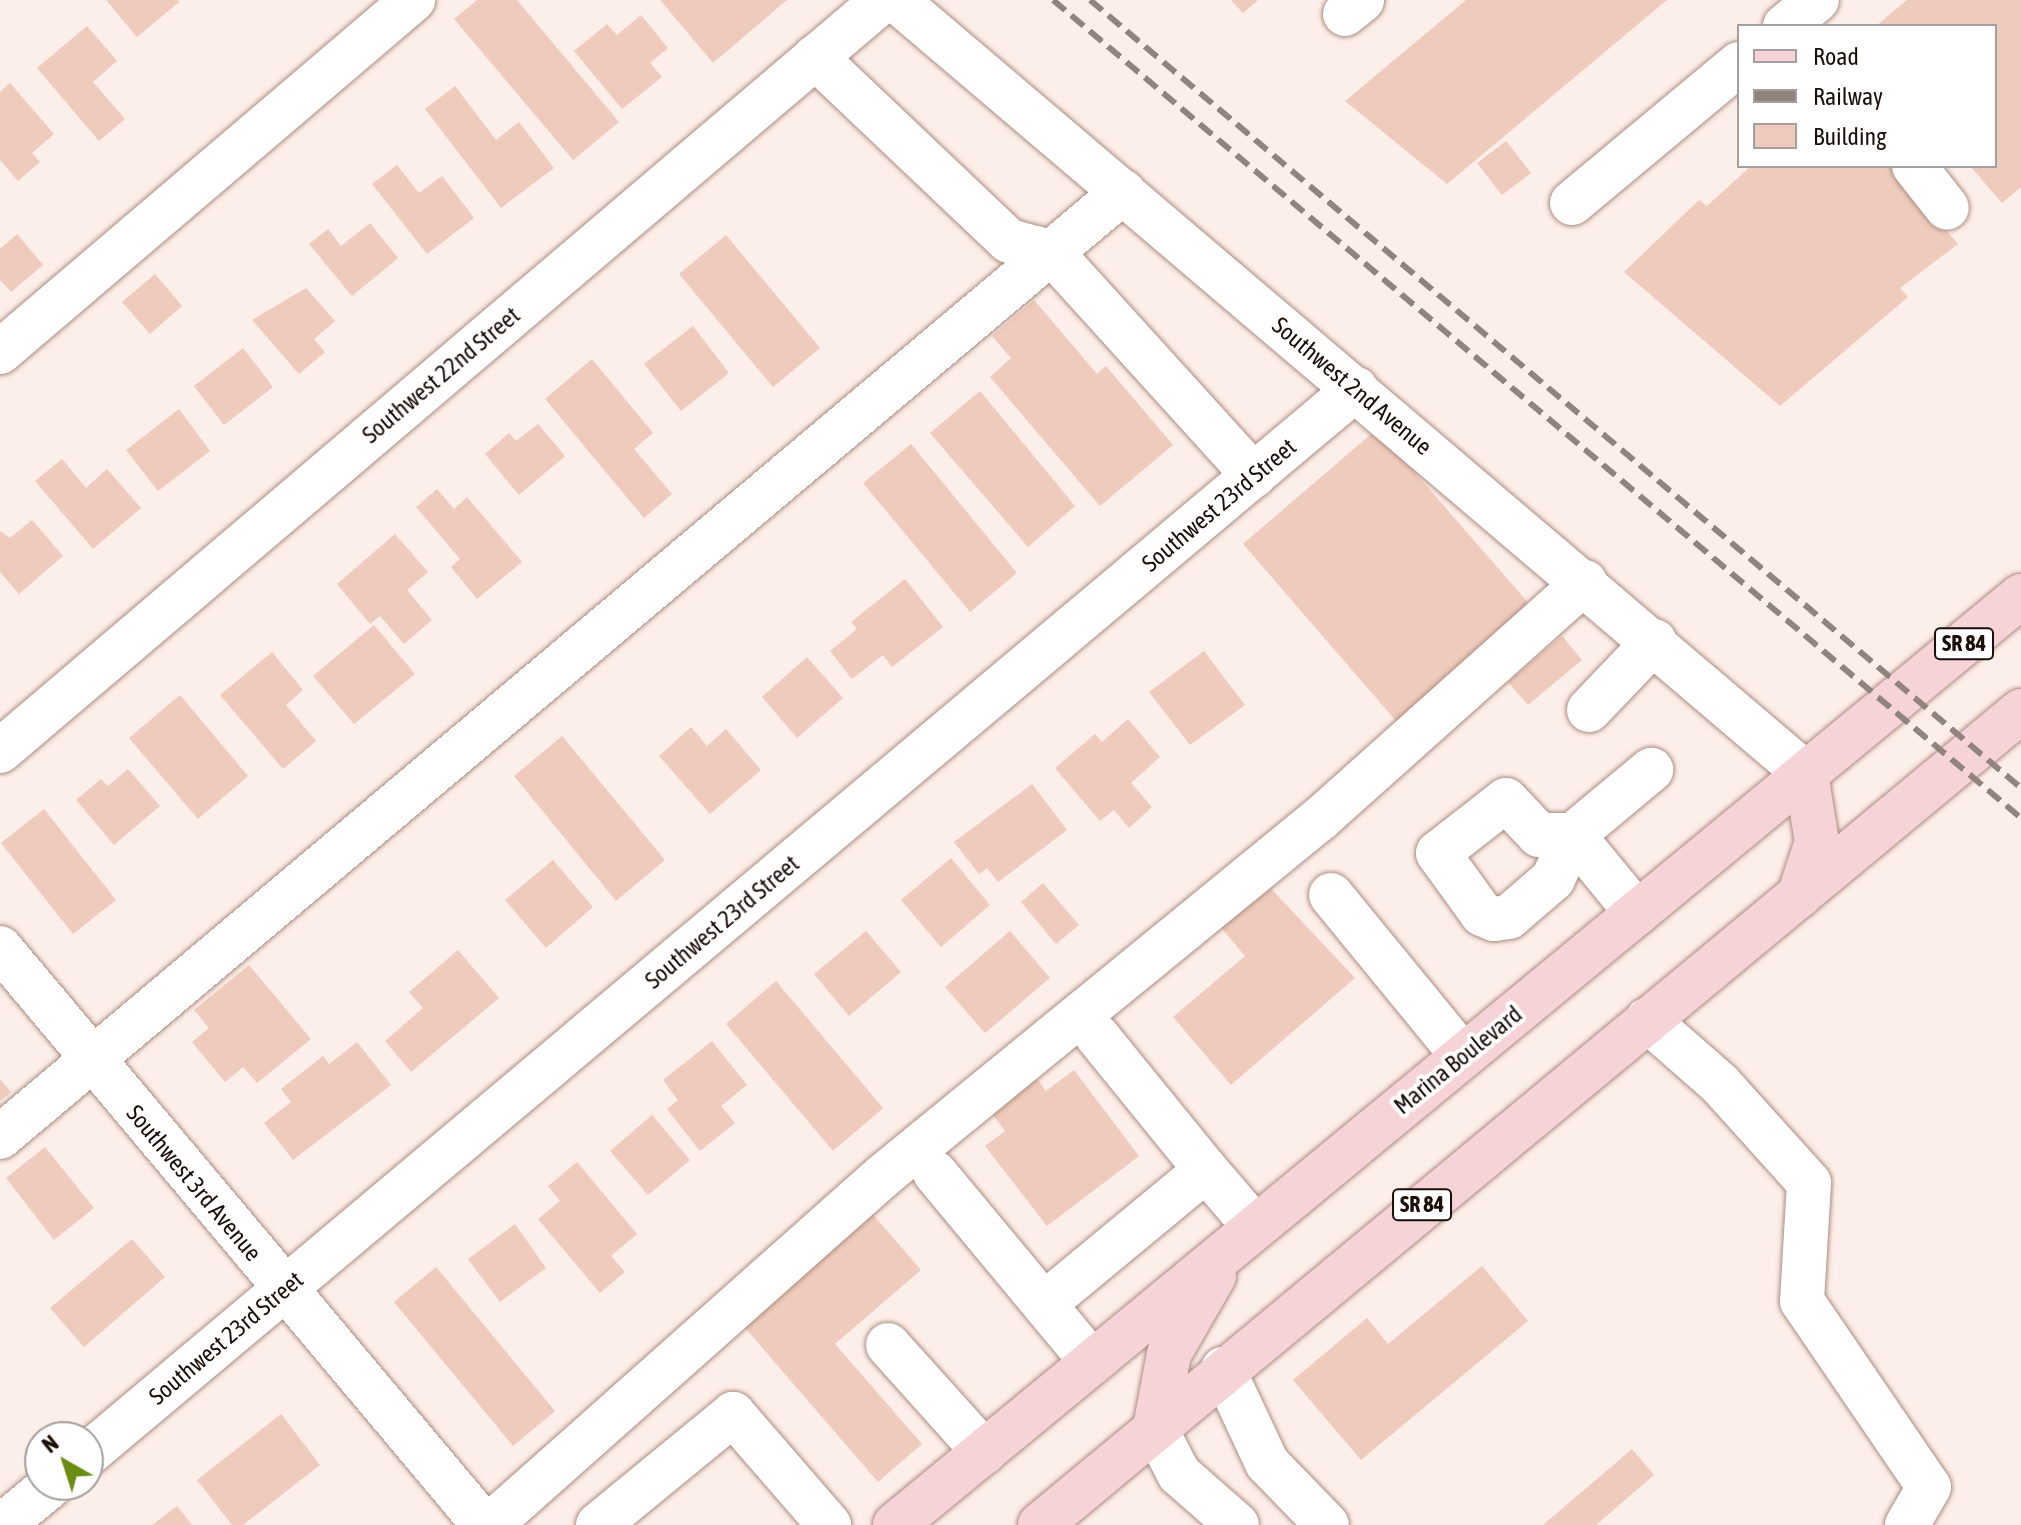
<!DOCTYPE html>
<html>
<head>
<meta charset="utf-8">
<style>
	body { margin:0 }
	#map { position:relative; width:2021px; height:1525px; overflow:hidden; background:#fceee8; font-family:"Asap Condensed",sans-serif }
	div>[style] { position:absolute }
	.building>* { inset:0; background:#eecbbc }
	.roads { filter:drop-shadow(0 0 2px #ac8b7e) drop-shadow(0 0 2px #ac8b7e) }
	.minor>* { height:44px; margin:-22px; padding:0 22px; transform-origin:22px; border-radius:22px; background:#fff }
	.major>* { height:44px; margin:-22px; padding:0 22px; transform-origin:22px; border-radius:22px; background:#f6d3d6 }
	.rail>* { height:6px; margin-top:-3px; transform-origin:0; background:repeating-linear-gradient(90deg,#91847f 0 16px,transparent 0 24px) }
	span { translate:-50% -50%; white-space:nowrap; text-align:center; line-height:1.15; -webkit-text-stroke:8px #fff; paint-order:stroke }
	.shield-label span { padding:2px 6px; background:#fff; border:2px solid; border-radius:6px; -webkit-text-stroke-width:0 }
	.shield-label { font-size:22px; color:#1a0e09; font-weight:700 }
	.street-label { font-size:24px; color:#1a0e09 }
	.legend { position:absolute; left:1737px; top:24px; width:260px; height:144px; box-sizing:border-box; background:#fff; border:2px solid #a39f9d; margin:0; padding:10px 14px; list-style:none; font-size:24px; color:#1a0e09 }
	.legend li { display:flex; align-items:center; gap:16px; height:40px }
	.legend b { width:40px; border:2px solid #a39f9d }
	.north { position:absolute; left:24px; top:1421px; width:80px; height:80px; box-sizing:border-box; background:#fff; border:2px solid #a39f9d; border-radius:50%; rotate:321deg; font-size:22px; font-weight:700; line-height:32px; text-align:center; color:#1a0e09 }
	.north::after { content:''; display:block; margin:auto; width:28px; height:36px; background:#698c13; clip-path:polygon(50% 0,100% 100%,50% 72%,0 100%) }
</style>
</head>
<body>
<div id="map">
	<div class="building">
		<i style="clip-path:polygon(106px 0,178px 0,179px 2px,137px 37px)"></i>
		<i style="clip-path:polygon(477px 0,517px 0,619px 122px,573px 160px,454px 19px)"></i>
		<i style="clip-path:polygon(660px 0,787px 0,713px 63px)"></i>
		<i style="clip-path:polygon(1231px 0,1258px 0,1243px 13px)"></i>
		<i style="clip-path:polygon(1466px 0,1667px 0,1447px 184px,1345px 101px)"></i>
		<i style="clip-path:polygon(1907px 0,2021px 0,2021px 187px,2002px 203px,1970px 166px,1995px 166px,1995px 26px,1876px 26px)"></i>
		<i style="clip-path:polygon(641px 15px,668px 48px,650px 63px,662px 77px,622px 109px,574px 51px,607px 24px,617px 35px)"></i>
		<i style="clip-path:polygon(87px 26px,117px 61px,93px 82px,125px 119px,99px 141px,37px 68px)"></i>
		<i style="clip-path:polygon(10px 83px,54px 134px,32px 153px,40px 162px,18px 181px,0 160px,0 92px)"></i>
		<i style="clip-path:polygon(455px 86px,496px 140px,519px 122px,554px 168px,501px 208px,425px 109px)"></i>
		<i style="clip-path:polygon(1506px 141px,1531px 173px,1502px 195px,1477px 163px)"></i>
		<i style="clip-path:polygon(397px 165px,419px 193px,442px 176px,474px 218px,427px 254px,372px 184px)"></i>
		<i style="clip-path:polygon(1751px 166px,1891px 166px,1958px 244px,1900px 288px,1908px 297px,1780px 406px,1624px 272px,1699px 200px,1707px 206px)"></i>
		<i style="clip-path:polygon(370px 223px,398px 258px,352px 296px,309px 244px,328px 229px,341px 246px)"></i>
		<i style="clip-path:polygon(17px 234px,43px 265px,11px 292px,0 280px,0 249px)"></i>
		<i style="clip-path:polygon(726px 235px,820px 348px,773px 387px,679px 274px)"></i>
		<i style="clip-path:polygon(155px 274px,182px 306px,150px 334px,122px 302px)"></i>
		<i style="clip-path:polygon(306px 288px,335px 321px,314px 339px,325px 352px,299px 374px,252px 320px)"></i>
		<i style="clip-path:polygon(1034px 300px,1097px 374px,1106px 366px,1173px 445px,1100px 506px,990px 377px,1011px 358px,992px 336px)"></i>
		<i style="clip-path:polygon(693px 326px,729px 373px,681px 411px,644px 364px)"></i>
		<i style="clip-path:polygon(243px 348px,273px 387px,224px 425px,194px 386px)"></i>
		<i style="clip-path:polygon(592px 359px,653px 433px,634px 449px,672px 494px,644px 518px,545px 399px)"></i>
		<i style="clip-path:polygon(980px 391px,1075px 506px,1028px 547px,930px 433px)"></i>
		<i style="clip-path:polygon(179px 409px,210px 451px,158px 491px,126px 450px)"></i>
		<i style="clip-path:polygon(538px 424px,565px 456px,519px 495px,485px 454px,509px 433px,516px 441px)"></i>
		<i style="clip-path:polygon(1377px 429px,1538px 614px,1403px 729px,1243px 544px)"></i>
		<i style="clip-path:polygon(911px 444px,1017px 573px,970px 612px,863px 483px)"></i>
		<i style="clip-path:polygon(62px 459px,86px 488px,107px 469px,141px 508px,93px 549px,35px 481px)"></i>
		<i style="clip-path:polygon(437px 489px,454px 509px,467px 497px,522px 562px,477px 599px,451px 567px,460px 559px,416px 507px)"></i>
		<i style="clip-path:polygon(32px 520px,63px 556px,19px 594px,0 572px,0 531px,10px 538px)"></i>
		<i style="clip-path:polygon(395px 534px,428px 572px,407px 590px,432px 620px,404px 644px,380px 616px,370px 624px,337px 584px)"></i>
		<i style="clip-path:polygon(905px 579px,943px 627px,892px 667px,883px 655px,852px 679px,830px 651px,857px 629px,851px 622px)"></i>
		<i style="clip-path:polygon(374px 625px,415px 674px,354px 724px,313px 676px)"></i>
		<i style="clip-path:polygon(1562px 636px,1582px 660px,1528px 705px,1508px 682px)"></i>
		<i style="clip-path:polygon(1204px 651px,1245px 705px,1190px 745px,1149px 692px)"></i>
		<i style="clip-path:polygon(272px 652px,303px 690px,286px 705px,316px 741px,283px 769px,220px 695px)"></i>
		<i style="clip-path:polygon(807px 657px,843px 698px,797px 738px,762px 697px)"></i>
		<i style="clip-path:polygon(180px 695px,248px 776px,198px 819px,129px 738px)"></i>
		<i style="clip-path:polygon(1128px 719px,1160px 757px,1131px 783px,1152px 807px,1129px 828px,1114px 810px,1100px 821px,1055px 768px,1095px 734px,1102px 742px)"></i>
		<i style="clip-path:polygon(691px 727px,707px 746px,726px 729px,761px 770px,710px 814px,659px 756px)"></i>
		<i style="clip-path:polygon(562px 736px,665px 860px,616px 901px,514px 776px)"></i>
		<i style="clip-path:polygon(128px 769px,160px 806px,114px 845px,76px 800px,101px 779px,108px 786px)"></i>
		<i style="clip-path:polygon(1032px 784px,1067px 830px,998px 882px,987px 868px,979px 874px,954px 842px)"></i>
		<i style="clip-path:polygon(44px 809px,116px 900px,73px 934px,1px 843px)"></i>
		<i style="clip-path:polygon(951px 858px,990px 905px,941px 947px,901px 900px)"></i>
		<i style="clip-path:polygon(553px 860px,593px 907px,546px 948px,505px 900px)"></i>
		<i style="clip-path:polygon(1264px 881px,1355px 978px,1231px 1085px,1173px 1017px,1245px 956px,1216px 922px)"></i>
		<i style="clip-path:polygon(1043px 883px,1079px 925px,1056px 944px,1021px 902px)"></i>
		<i style="clip-path:polygon(866px 931px,901px 972px,849px 1016px,814px 974px)"></i>
		<i style="clip-path:polygon(1010px 931px,1050px 978px,985px 1033px,945px 987px)"></i>
		<i style="clip-path:polygon(458px 950px,499px 998px,411px 1072px,385px 1041px,423px 1008px,409px 992px)"></i>
		<i style="clip-path:polygon(249px 965px,311px 1039px,257px 1083px,243px 1067px,225px 1082px,192px 1042px,209px 1028px,194px 1010px)"></i>
		<i style="clip-path:polygon(776px 981px,883px 1108px,833px 1151px,726px 1024px)"></i>
		<i style="clip-path:polygon(712px 1041px,747px 1085px,721px 1106px,735px 1123px,700px 1151px,667px 1109px,678px 1100px,663px 1080px)"></i>
		<i style="clip-path:polygon(357px 1042px,391px 1085px,293px 1160px,264px 1123px,291px 1102px,281px 1089px,323px 1056px,329px 1064px)"></i>
		<i style="clip-path:polygon(1074px 1070px,1139px 1156px,1047px 1226px,985px 1146px,1005px 1131px,990px 1111px,1035px 1076px,1046px 1091px)"></i>
		<i style="clip-path:polygon(0 1079px,11px 1092px,0 1101px)"></i>
		<i style="clip-path:polygon(652px 1115px,690px 1160px,648px 1195px,610px 1151px)"></i>
		<i style="clip-path:polygon(45px 1147px,94px 1208px,54px 1240px,6px 1178px)"></i>
		<i style="clip-path:polygon(577px 1162px,637px 1234px,611px 1256px,625px 1272px,600px 1293px,538px 1219px,560px 1201px,548px 1186px)"></i>
		<i style="clip-path:polygon(870px 1211px,921px 1270px,835px 1344px,922px 1444px,878px 1482px,740px 1322px)"></i>
		<i style="clip-path:polygon(515px 1224px,546px 1268px,500px 1302px,468px 1259px)"></i>
		<i style="clip-path:polygon(132px 1239px,165px 1277px,84px 1347px,50px 1308px)"></i>
		<i style="clip-path:polygon(1482px 1266px,1528px 1321px,1361px 1460px,1293px 1380px,1367px 1318px,1388px 1344px)"></i>
		<i style="clip-path:polygon(436px 1267px,555px 1411px,513px 1446px,394px 1302px)"></i>
		<i style="clip-path:polygon(281px 1414px,320px 1465px,243px 1525px,232px 1525px,197px 1480px)"></i>
		<i style="clip-path:polygon(1632px 1449px,1654px 1475px,1596px 1525px,1543px 1525px)"></i>
		<i style="clip-path:polygon(177px 1506px,192px 1525px,152px 1525px)"></i>
	</div>
	<div class="roads">
		<div class="minor">
			<i style="left:896px;top:0;width:1195px;rotate:40.38deg"></i>
			<i style="left:1345px;top:14px;width:22px;rotate:-39deg"></i>
			<i style="left:1785px;top:26px;width:41px;rotate:-39.1deg"></i>
			<i style="left:815px;top:57px;width:267px;rotate:43.5deg"></i>
			<i style="left:1009px;top:241px;width:43px;rotate:14.7deg"></i>
			<i style="left:1051px;top:252px;width:302px;rotate:47.8deg"></i>
			<i style="left:1914px;top:166px;width:53px;rotate:51.8deg"></i>
			<i style="left:1572px;top:203px;width:217px;rotate:-39.8deg"></i>
			<i style="left:0;top:352px;width:543px;rotate:-40.44deg"></i>
			<i style="left:1589px;top:710px;width:95px;rotate:-46.3deg"></i>
			<i style="left:0;top:751px;width:1159px;rotate:-40.38deg"></i>
			<i style="left:1506px;top:800px;width:48px;rotate:46.7deg"></i>
			<i style="left:1539px;top:835px;width:34px"></i>
			<i style="left:1573px;top:835px;width:48px;rotate:114.4deg"></i>
			<i style="left:1553px;top:879px;width:58px;rotate:139.2deg"></i>
			<i style="left:1509px;top:917px;width:15px;rotate:172deg"></i>
			<i style="left:1494px;top:919px;width:13px;rotate:-157deg"></i>
			<i style="left:1482px;top:914px;width:75px;rotate:-125.8deg"></i>
			<i style="left:1438px;top:853px;width:86px;rotate:-37.9deg"></i>
			<i style="left:1331px;top:895px;width:208px;rotate:50.7deg"></i>
			<i style="left:1637px;top:913px;width:101px;rotate:-129.4deg"></i>
			<i style="left:1573px;top:835px;width:102px;rotate:-39.8deg"></i>
			<i style="left:0;top:948px;width:753px;rotate:50.01deg"></i>
			<i style="left:1647px;top:1020px;width:97px;rotate:41.2deg"></i>
			<i style="left:1720px;top:1084px;width:133px;rotate:48deg"></i>
			<i style="left:1809px;top:1183px;width:118px;rotate:93.4deg"></i>
			<i style="left:1802px;top:1301px;width:225px;rotate:55.7deg"></i>
			<i style="left:1929px;top:1487px;width:44px;rotate:120.1deg"></i>
			<i style="left:0;top:1137px;width:1468px;rotate:-40.08deg"></i>
			<i style="left:1206px;top:1170px;width:75px;rotate:49.3deg"></i>
			<i style="left:935px;top:1173px;width:246px;rotate:50.3deg"></i>
			<i style="left:1044px;top:1304px;width:210px;rotate:-39.6deg"></i>
			<i style="left:1206px;top:1170px;width:173px;rotate:-129.1deg"></i>
			<i style="left:888px;top:1345px;width:144px;rotate:48.1deg"></i>
			<i style="left:1223px;top:1369px;width:104px;rotate:64.9deg"></i>
			<i style="left:1267px;top:1463px;width:86px;rotate:45.9deg"></i>
			<i style="left:1155px;top:1428px;width:52px;rotate:62.4deg"></i>
			<i style="left:1179px;top:1474px;width:77px;rotate:41.3deg"></i>
			<i style="left:88px;top:1454px;width:1656px;rotate:-40.03deg"></i>
			<i style="left:3px;top:1525px;width:62px;rotate:-39.8deg"></i>
			<i style="left:490px;top:1525px;width:527px;rotate:-41.62deg"></i>
			<i style="left:884px;top:1175px;width:564px;rotate:-39.25deg"></i>
			<i style="left:1321px;top:818px;width:354px;rotate:-41.8deg"></i>
			<i style="left:598px;top:1525px;width:175px;rotate:-39.4deg"></i>
			<i style="left:733px;top:1414px;width:147px;rotate:49.1deg"></i>
		</div>
		<div class="major">
			<i style="left:1799px;top:896px;width:57px;rotate:-71.6deg"></i>
			<i style="left:1817px;top:842px;width:69px;rotate:-99.2deg"></i>
			<i style="left:1155px;top:1428px;width:75px;rotate:-79.3deg"></i>
			<i style="left:1169px;top:1354px;width:90px;rotate:-60deg"></i>
			<i style="left:895px;top:1525px;width:1460px;rotate:-39.52deg"></i>
			<i style="left:1040px;top:1525px;width:1275px;rotate:-39.68deg"></i>
		</div>
	</div>
	<div class="rail">
		<i style="left:1053px;top:0;width:1267px;rotate:40.2deg"></i>
		<i style="left:1090px;top:0;width:1220px;rotate:40.24deg"></i>
	</div>
	<div class="shield-label">
		<span style="left:1964px;top:644px">SR 84</span>
		<span style="left:1422px;top:1205px">SR 84</span>
	</div>
	<div class="street-label">
		<span style="left:441px;top:375px;rotate:-40deg">Southwest 22nd Street</span>
		<span style="left:1352px;top:386px;rotate:40deg">Southwest 2nd Avenue</span>
		<span style="left:1219px;top:505px;rotate:-40deg">Southwest 23rd Street</span>
		<span style="left:722px;top:922px;rotate:-40deg">Southwest 23rd Street</span>
		<span style="left:1458px;top:1060px;rotate:-39deg">Marina Boulevard</span>
		<span style="left:194px;top:1183px;rotate:50deg">Southwest 3rd Avenue</span>
		<span style="left:226px;top:1338px;rotate:-40deg">Southwest 23rd Street</span>
	</div>
	<ul class="legend">
	<li><b style="height:10px;background:#f6d3d6"></b>Road</li>
	<li><b style="height:10px;background:#91847f"></b>Railway</li>
	<li><b style="height:22px;background:#eecbbc"></b>Building</li>
	</ul>
	<div class="north">N</div>
</div>
</body>
</html>
